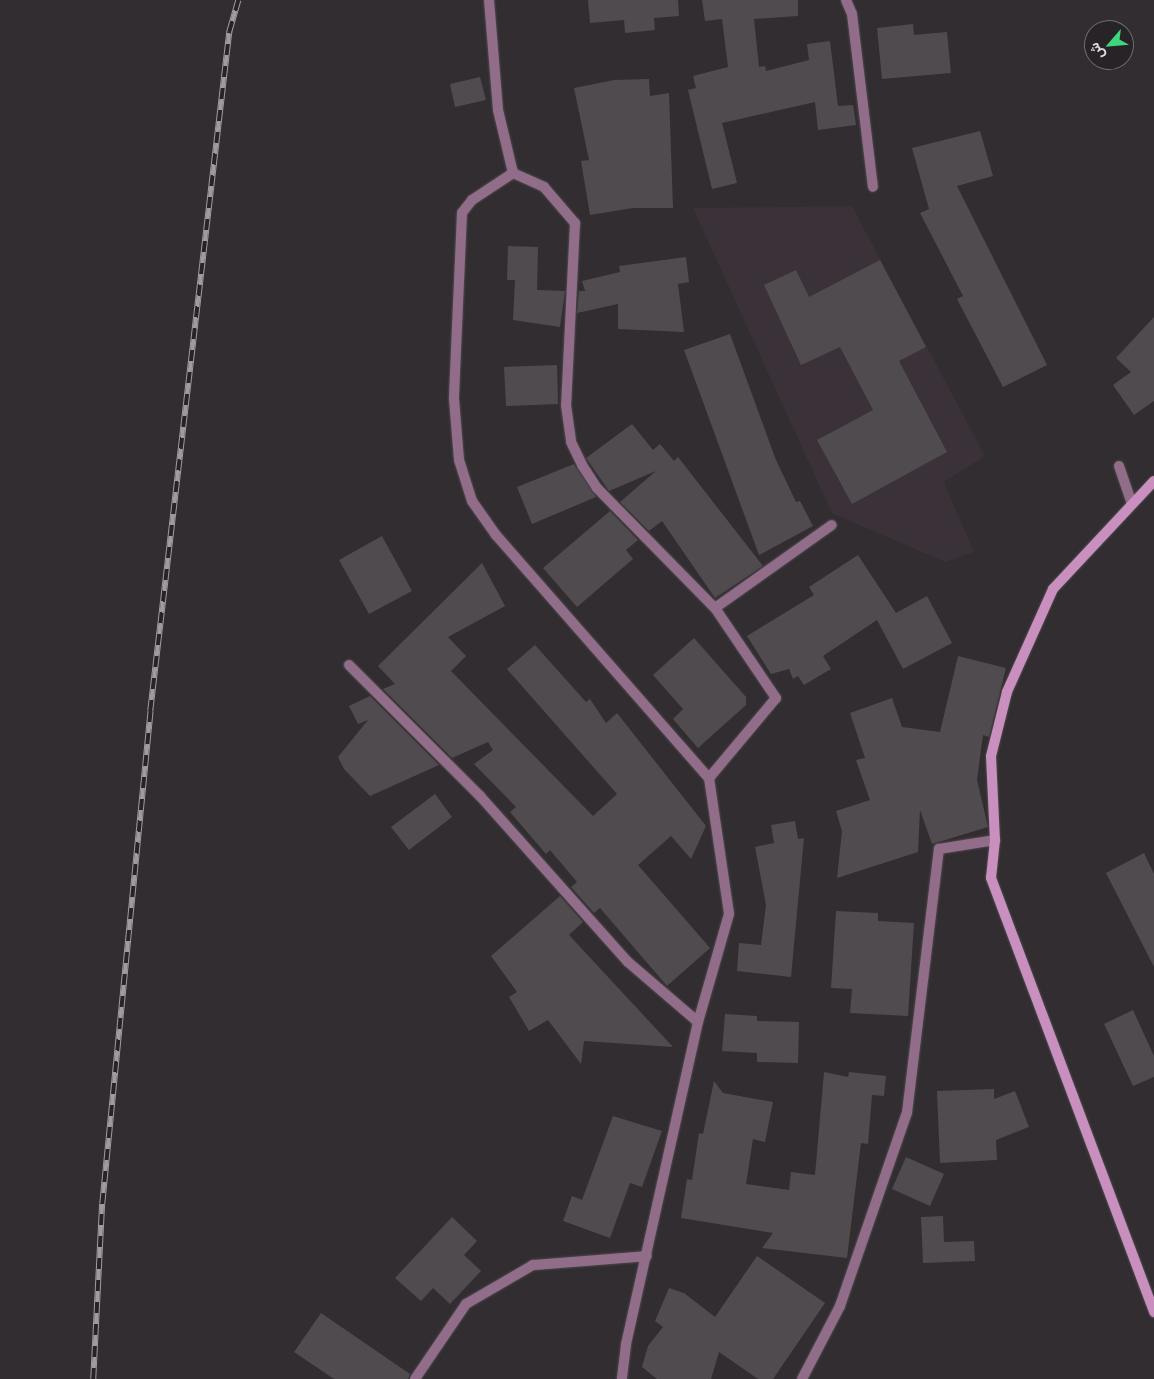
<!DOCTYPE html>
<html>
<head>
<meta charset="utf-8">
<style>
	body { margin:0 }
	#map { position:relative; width:1154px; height:1379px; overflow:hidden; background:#312d30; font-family:Manrope,Vazirmatn,sans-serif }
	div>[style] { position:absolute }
	.built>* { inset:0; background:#3b3139 }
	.building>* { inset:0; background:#504b4f }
	.roads { filter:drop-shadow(0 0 1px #4d494c) drop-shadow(0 0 1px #4d494c) }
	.minor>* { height:10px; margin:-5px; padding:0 5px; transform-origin:5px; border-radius:5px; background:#916d8a }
	.secondary>* { height:10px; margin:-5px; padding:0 5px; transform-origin:5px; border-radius:5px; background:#c990bf }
	.rail>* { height:5.5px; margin-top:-2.75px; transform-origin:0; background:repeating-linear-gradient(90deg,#272326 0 11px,#9f9c9f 0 22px); box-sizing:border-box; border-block:1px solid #9f9c9f }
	span { translate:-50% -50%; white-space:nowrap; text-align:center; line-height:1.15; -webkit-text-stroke:4.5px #272326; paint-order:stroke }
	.north { position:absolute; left:1084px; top:20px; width:50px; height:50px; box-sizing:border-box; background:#272326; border:1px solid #716e71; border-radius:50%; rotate:243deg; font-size:14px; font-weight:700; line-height:20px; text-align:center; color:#e1dfe1 }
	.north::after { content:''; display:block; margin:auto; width:18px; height:22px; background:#3cd77e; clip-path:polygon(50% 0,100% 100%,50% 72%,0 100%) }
</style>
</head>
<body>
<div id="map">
	<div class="built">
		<i style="clip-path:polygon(852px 206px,985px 456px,944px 482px,974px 552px,945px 562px,832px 513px,693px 208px)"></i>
	</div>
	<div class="building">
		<i style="clip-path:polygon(588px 0,678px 0,679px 16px,654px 18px,655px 30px,625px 33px,624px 20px,590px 23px)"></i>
		<i style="clip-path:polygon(702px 0,798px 0,798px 16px,754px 19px,759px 67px,765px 66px,766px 71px,809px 60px,807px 44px,830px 41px,838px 106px,853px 105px,856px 125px,818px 130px,815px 102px,722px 123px,737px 183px,712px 189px,688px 90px,696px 88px,693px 76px,728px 67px,722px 19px,705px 21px)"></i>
		<i style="clip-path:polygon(913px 24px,914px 35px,947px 32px,951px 73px,882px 79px,877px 28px)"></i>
		<i style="clip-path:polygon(480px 77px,486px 100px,455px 107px,450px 84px)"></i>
		<i style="clip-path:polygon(649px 79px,650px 96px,669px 93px,673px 208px,633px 208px,590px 215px,581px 161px,589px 160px,574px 88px,614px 80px)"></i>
		<i style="clip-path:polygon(980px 131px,993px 176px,957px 186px,1047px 365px,1003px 387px,957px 299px,963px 296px,920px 213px,929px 209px,912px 148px)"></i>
		<i style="clip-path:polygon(508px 246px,538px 247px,537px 290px,565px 291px,560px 327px,513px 320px,515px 280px,507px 280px)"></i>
		<i style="clip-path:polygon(686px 257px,689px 282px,678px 284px,684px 332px,618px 329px,618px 304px,577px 313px,579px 291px,585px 291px,582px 281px,620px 272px,619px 266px)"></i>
		<i style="clip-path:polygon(880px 260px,926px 347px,899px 361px,947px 452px,852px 504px,817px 440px,873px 410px,840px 347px,801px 365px,764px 285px,796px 270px,809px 297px)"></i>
		<i style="clip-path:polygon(1154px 317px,1154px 401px,1134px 415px,1113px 385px,1131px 372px,1116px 358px)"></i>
		<i style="clip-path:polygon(730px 334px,776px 460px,796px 502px,800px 501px,813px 526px,759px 555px,684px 350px)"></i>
		<i style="clip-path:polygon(557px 365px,558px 404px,506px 406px,504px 367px)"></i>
		<i style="clip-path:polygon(632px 424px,653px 450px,660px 444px,674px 461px,678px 457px,763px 566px,715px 598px,662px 521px,649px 531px,620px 502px,656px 471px,609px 491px,586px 458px)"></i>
		<i style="clip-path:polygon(574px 464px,596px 497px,532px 524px,517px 487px)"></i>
		<i style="clip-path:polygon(610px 511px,638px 540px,626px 550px,633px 559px,577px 607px,543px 568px)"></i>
		<i style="clip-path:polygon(382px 536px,412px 591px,369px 614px,339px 560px)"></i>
		<i style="clip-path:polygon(858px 555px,896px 613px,927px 596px,952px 643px,903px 669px,877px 620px,823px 656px,831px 669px,804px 685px,798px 676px,793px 679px,789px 669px,771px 674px,747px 636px,814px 595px,809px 587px)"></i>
		<i style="clip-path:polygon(482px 563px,505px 606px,448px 637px,466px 656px,451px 671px,593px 816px,617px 794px,507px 669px,535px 645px,586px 702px,590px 699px,606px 723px,617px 713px,706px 826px,691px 859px,671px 836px,638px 865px,710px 948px,667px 986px,600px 908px,594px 913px,571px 887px,577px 882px,550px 850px,546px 854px,510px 812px,516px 807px,474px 764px,493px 750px,488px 742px,452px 758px,383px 689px,395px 684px,378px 666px)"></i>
		<i style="clip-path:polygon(694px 638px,746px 697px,746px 705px,698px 748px,673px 719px,683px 709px,653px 675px)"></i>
		<i style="clip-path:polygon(958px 656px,1006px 668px,989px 737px,983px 735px,977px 780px,988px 827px,932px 844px,920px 810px,918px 852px,837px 878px,842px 831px,836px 811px,870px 800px,856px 760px,865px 758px,850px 713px,892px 698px,902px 727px,940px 732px)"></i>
		<i style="clip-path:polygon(370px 696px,439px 765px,370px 796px,344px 769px,338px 757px,368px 720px,358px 724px,349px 706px)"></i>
		<i style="clip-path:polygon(435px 794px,452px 817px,409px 850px,391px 827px)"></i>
		<i style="clip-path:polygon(795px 821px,798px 839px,804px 838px,791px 977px,737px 971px,739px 943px,761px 945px,766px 905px,755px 847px,774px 843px,771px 825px)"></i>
		<i style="clip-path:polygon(1144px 853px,1154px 874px,1154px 967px,1106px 873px)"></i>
		<i style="clip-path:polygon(560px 896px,583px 922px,569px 935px,673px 1047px,584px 1041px,581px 1064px,548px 1020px,529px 1031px,509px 997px,517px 992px,491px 956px)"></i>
		<i style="clip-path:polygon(836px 911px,878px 913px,878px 921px,914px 923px,908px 1016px,850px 1013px,852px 989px,831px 988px)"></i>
		<i style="clip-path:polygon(1133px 1010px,1154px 1056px,1154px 1077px,1133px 1086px,1104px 1024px)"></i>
		<i style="clip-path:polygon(725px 1014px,757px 1016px,757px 1021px,799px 1022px,798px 1063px,757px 1062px,757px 1053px,722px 1051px)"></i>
		<i style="clip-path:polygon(824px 1072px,848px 1077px,849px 1072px,886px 1076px,884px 1096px,872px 1095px,868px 1144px,861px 1143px,847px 1258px,762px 1248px,773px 1233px,681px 1218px,687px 1179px,692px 1180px,699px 1133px,703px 1134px,714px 1081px,723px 1093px,773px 1102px,765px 1142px,753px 1139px,746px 1184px,789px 1190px,791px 1172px,815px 1175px)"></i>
		<i style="clip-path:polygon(994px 1089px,994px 1099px,1015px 1091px,1029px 1127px,996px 1140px,997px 1160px,940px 1163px,937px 1091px)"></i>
		<i style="clip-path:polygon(613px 1116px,662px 1131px,642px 1187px,630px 1183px,610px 1238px,563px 1221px,572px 1196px,582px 1200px)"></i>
		<i style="clip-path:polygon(906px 1157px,944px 1174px,930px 1206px,892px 1189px)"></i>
		<i style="clip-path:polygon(943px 1216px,944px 1242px,974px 1241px,975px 1261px,923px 1263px,921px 1217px)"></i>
		<i style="clip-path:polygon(452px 1217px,477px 1241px,464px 1255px,481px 1271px,450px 1304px,433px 1288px,421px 1301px,395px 1278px)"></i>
		<i style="clip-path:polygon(757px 1256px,825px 1303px,773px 1379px,758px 1379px,719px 1352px,711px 1379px,657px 1379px,642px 1367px,648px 1346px,663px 1327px,655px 1321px,669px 1288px,684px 1293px,715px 1317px)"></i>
		<i style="clip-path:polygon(321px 1313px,410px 1374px,408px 1379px,334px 1379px,294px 1352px)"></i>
	</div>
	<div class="roads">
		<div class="minor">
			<i style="left:489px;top:0;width:110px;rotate:85.3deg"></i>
			<i style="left:498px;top:110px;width:65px;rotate:76.6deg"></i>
			<i style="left:513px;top:173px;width:49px;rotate:146.6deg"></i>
			<i style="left:472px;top:200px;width:16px;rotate:128deg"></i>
			<i style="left:462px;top:213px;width:186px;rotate:92.5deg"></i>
			<i style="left:454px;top:399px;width:61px;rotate:85.3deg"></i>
			<i style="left:459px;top:460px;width:43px;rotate:72.4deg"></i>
			<i style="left:472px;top:501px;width:42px;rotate:54.8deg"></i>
			<i style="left:496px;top:535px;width:323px;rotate:48.8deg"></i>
			<i style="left:846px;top:0;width:15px;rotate:67deg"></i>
			<i style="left:852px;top:14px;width:174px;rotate:83.1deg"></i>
			<i style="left:513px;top:173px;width:34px;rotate:24deg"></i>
			<i style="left:544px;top:187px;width:48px;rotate:49.3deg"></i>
			<i style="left:575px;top:223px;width:182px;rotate:92.8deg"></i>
			<i style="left:566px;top:405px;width:37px;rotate:82deg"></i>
			<i style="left:571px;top:442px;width:25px;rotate:64deg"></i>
			<i style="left:582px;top:465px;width:27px;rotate:57deg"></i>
			<i style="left:597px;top:488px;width:168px;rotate:45.5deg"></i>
			<i style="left:715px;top:608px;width:109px;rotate:55.9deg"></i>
			<i style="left:776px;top:698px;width:104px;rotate:129.9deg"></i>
			<i style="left:709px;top:778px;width:137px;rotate:81.6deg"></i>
			<i style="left:729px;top:914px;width:112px;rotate:106deg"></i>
			<i style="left:698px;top:1022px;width:331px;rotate:102.6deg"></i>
			<i style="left:626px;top:1345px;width:34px;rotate:97deg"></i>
			<i style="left:1119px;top:466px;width:40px;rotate:71.1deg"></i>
			<i style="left:715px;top:608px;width:143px;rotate:-35.4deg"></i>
			<i style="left:349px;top:665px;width:185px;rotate:45deg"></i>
			<i style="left:480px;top:796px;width:222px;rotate:48.3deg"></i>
			<i style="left:628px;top:962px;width:92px;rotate:40.6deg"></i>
			<i style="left:415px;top:1379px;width:91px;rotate:-55.8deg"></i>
			<i style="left:466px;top:1304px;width:78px;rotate:-30.2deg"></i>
			<i style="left:533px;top:1265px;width:114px;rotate:-4.5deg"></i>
			<i style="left:802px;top:1379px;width:82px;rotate:-62.5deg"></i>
			<i style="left:840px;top:1306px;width:204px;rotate:-70.9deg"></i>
			<i style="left:907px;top:1113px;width:266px;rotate:-83.1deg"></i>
			<i style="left:939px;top:849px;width:57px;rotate:-9.1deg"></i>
		</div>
		<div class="secondary">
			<i style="left:1154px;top:481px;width:148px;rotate:133.1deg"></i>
			<i style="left:1053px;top:589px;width:113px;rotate:114.1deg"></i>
			<i style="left:1007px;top:692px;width:66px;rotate:104deg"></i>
			<i style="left:991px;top:756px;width:84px;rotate:87.3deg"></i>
			<i style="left:995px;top:840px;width:38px;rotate:96deg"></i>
			<i style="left:991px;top:878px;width:464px;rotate:69.4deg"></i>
		</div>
	</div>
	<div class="rail">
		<i style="left:93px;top:1379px;width:175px;rotate:-87.1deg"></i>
		<i style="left:102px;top:1204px;width:495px;rotate:-84.4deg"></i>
		<i style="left:150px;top:711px;width:684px;rotate:-83.36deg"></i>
		<i style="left:229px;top:32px;width:33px;rotate:-74deg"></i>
	</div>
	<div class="north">ش</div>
</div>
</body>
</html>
